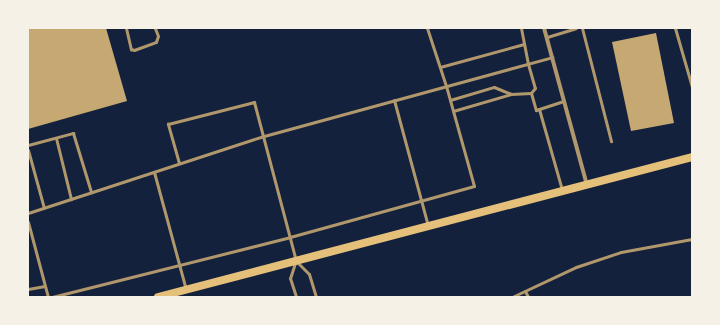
<!DOCTYPE html>
<html>
<head>
<meta charset="utf-8">
<style>
	body { margin:0 }
	#map { position:relative; width:720px; height:325px; overflow:hidden; background:#14213d; font-family:"Public Sans",sans-serif }
	div>[style] { position:absolute }
	.building>* { inset:0; background:#c6a872 }
	.service>* { height:3px; margin:-1.5px; padding:0 1.5px; transform-origin:1.5px; border-radius:1.5px; background:#b1986c }
	.minor>* { height:4px; margin:-2px; padding:0 2px; transform-origin:2px; border-radius:2px; background:#b1986c }
	.secondary>* { height:8px; margin:-4px; padding:0 4px; transform-origin:4px; border-radius:4px; background:#e5c07b }
	span { translate:-50% -50%; white-space:nowrap; text-align:center; line-height:1.15; -webkit-text-stroke:4px #f6f1e7; paint-order:stroke }
	.frame { position:absolute; inset:0; border:29px solid #f6f1e7; pointer-events:none }
</style>
</head>
<body>
<div id="map">
	<div class="building">
		<i style="clip-path:polygon(28px 28px,106px 28px,127px 101px,28px 129px)"></i>
		<i style="clip-path:polygon(656px 33px,674px 123px,631px 131px,612px 42px)"></i>
	</div>
	<div class="service">
		<i style="left:126px;top:28px;width:22px;rotate:77deg"></i>
		<i style="left:131px;top:49px;width:3px;rotate:18deg"></i>
		<i style="left:134px;top:50px;width:23px;rotate:-20deg"></i>
		<i style="left:156px;top:42px;width:6px;rotate:-72deg"></i>
		<i style="left:158px;top:36px;width:9px;rotate:-111deg"></i>
		<i style="left:521px;top:28px;width:37px;rotate:79deg"></i>
		<i style="left:528px;top:64px;width:25px;rotate:74deg"></i>
		<i style="left:535px;top:88px;width:6px;rotate:129deg"></i>
		<i style="left:531px;top:93px;width:18px;rotate:74deg"></i>
		<i style="left:536px;top:110px;width:29px;rotate:-18deg"></i>
		<i style="left:582px;top:28px;width:117px;rotate:75.6deg"></i>
		<i style="left:675px;top:28px;width:61px;rotate:73.9deg"></i>
		<i style="left:547px;top:37px;width:30px;rotate:-17deg"></i>
		<i style="left:440px;top:67px;width:87px;rotate:-15.3deg"></i>
		<i style="left:394px;top:100px;width:131px;rotate:74.9deg"></i>
		<i style="left:450px;top:100px;width:46px;rotate:-16.5deg"></i>
		<i style="left:494px;top:87px;width:18px;rotate:22deg"></i>
		<i style="left:539px;top:109px;width:84px;rotate:74.1deg"></i>
		<i style="left:453px;top:111px;width:60px;rotate:-16.3deg"></i>
		<i style="left:511px;top:94px;width:20px;rotate:-3deg"></i>
		<i style="left:56px;top:138px;width:63px;rotate:76.2deg"></i>
		<i style="left:28px;top:145px;width:47px;rotate:-14.9deg"></i>
		<i style="left:73px;top:133px;width:62px;rotate:73deg"></i>
		<i style="left:28px;top:150px;width:60px;rotate:74.6deg"></i>
		<i style="left:179px;top:163px;width:41px;rotate:-105.8deg"></i>
		<i style="left:168px;top:124px;width:89px;rotate:-14.3deg"></i>
		<i style="left:254px;top:102px;width:164px;rotate:75.2deg"></i>
		<i style="left:296px;top:261px;width:18px;rotate:45deg"></i>
		<i style="left:309px;top:274px;width:24px;rotate:73deg"></i>
		<i style="left:154px;top:172px;width:122px;rotate:74.8deg"></i>
		<i style="left:28px;top:213px;width:248px;rotate:-18.1deg"></i>
		<i style="left:264px;top:136px;width:299px;rotate:-15.3deg"></i>
		<i style="left:28px;top:222px;width:78px;rotate:75.1deg"></i>
		<i style="left:295px;top:263px;width:16px;rotate:108deg"></i>
		<i style="left:290px;top:278px;width:20px;rotate:72deg"></i>
		<i style="left:28px;top:289px;width:17px;rotate:-10deg"></i>
		<i style="left:525px;top:291px;width:7px;rotate:63deg"></i>
		<i style="left:52px;top:297px;width:245px;rotate:-14.1deg"></i>
		<i style="left:290px;top:237px;width:191px;rotate:-15.5deg"></i>
		<i style="left:474px;top:186px;width:104px;rotate:-105.6deg"></i>
		<i style="left:446px;top:86px;width:61px;rotate:-108.1deg"></i>
		<i style="left:512px;top:297px;width:71px;rotate:-25.1deg"></i>
		<i style="left:576px;top:267px;width:47px;rotate:-18.4deg"></i>
		<i style="left:621px;top:252px;width:72px;rotate:-10.4deg"></i>
	</div>
	<div class="minor">
		<i style="left:544px;top:28px;width:163px;rotate:74.7deg"></i>
	</div>
	<div class="secondary">
		<i style="left:158px;top:297px;width:552px;rotate:-14.69deg"></i>
	</div>
	<div class="frame"></div>
</div>
</body>
</html>
